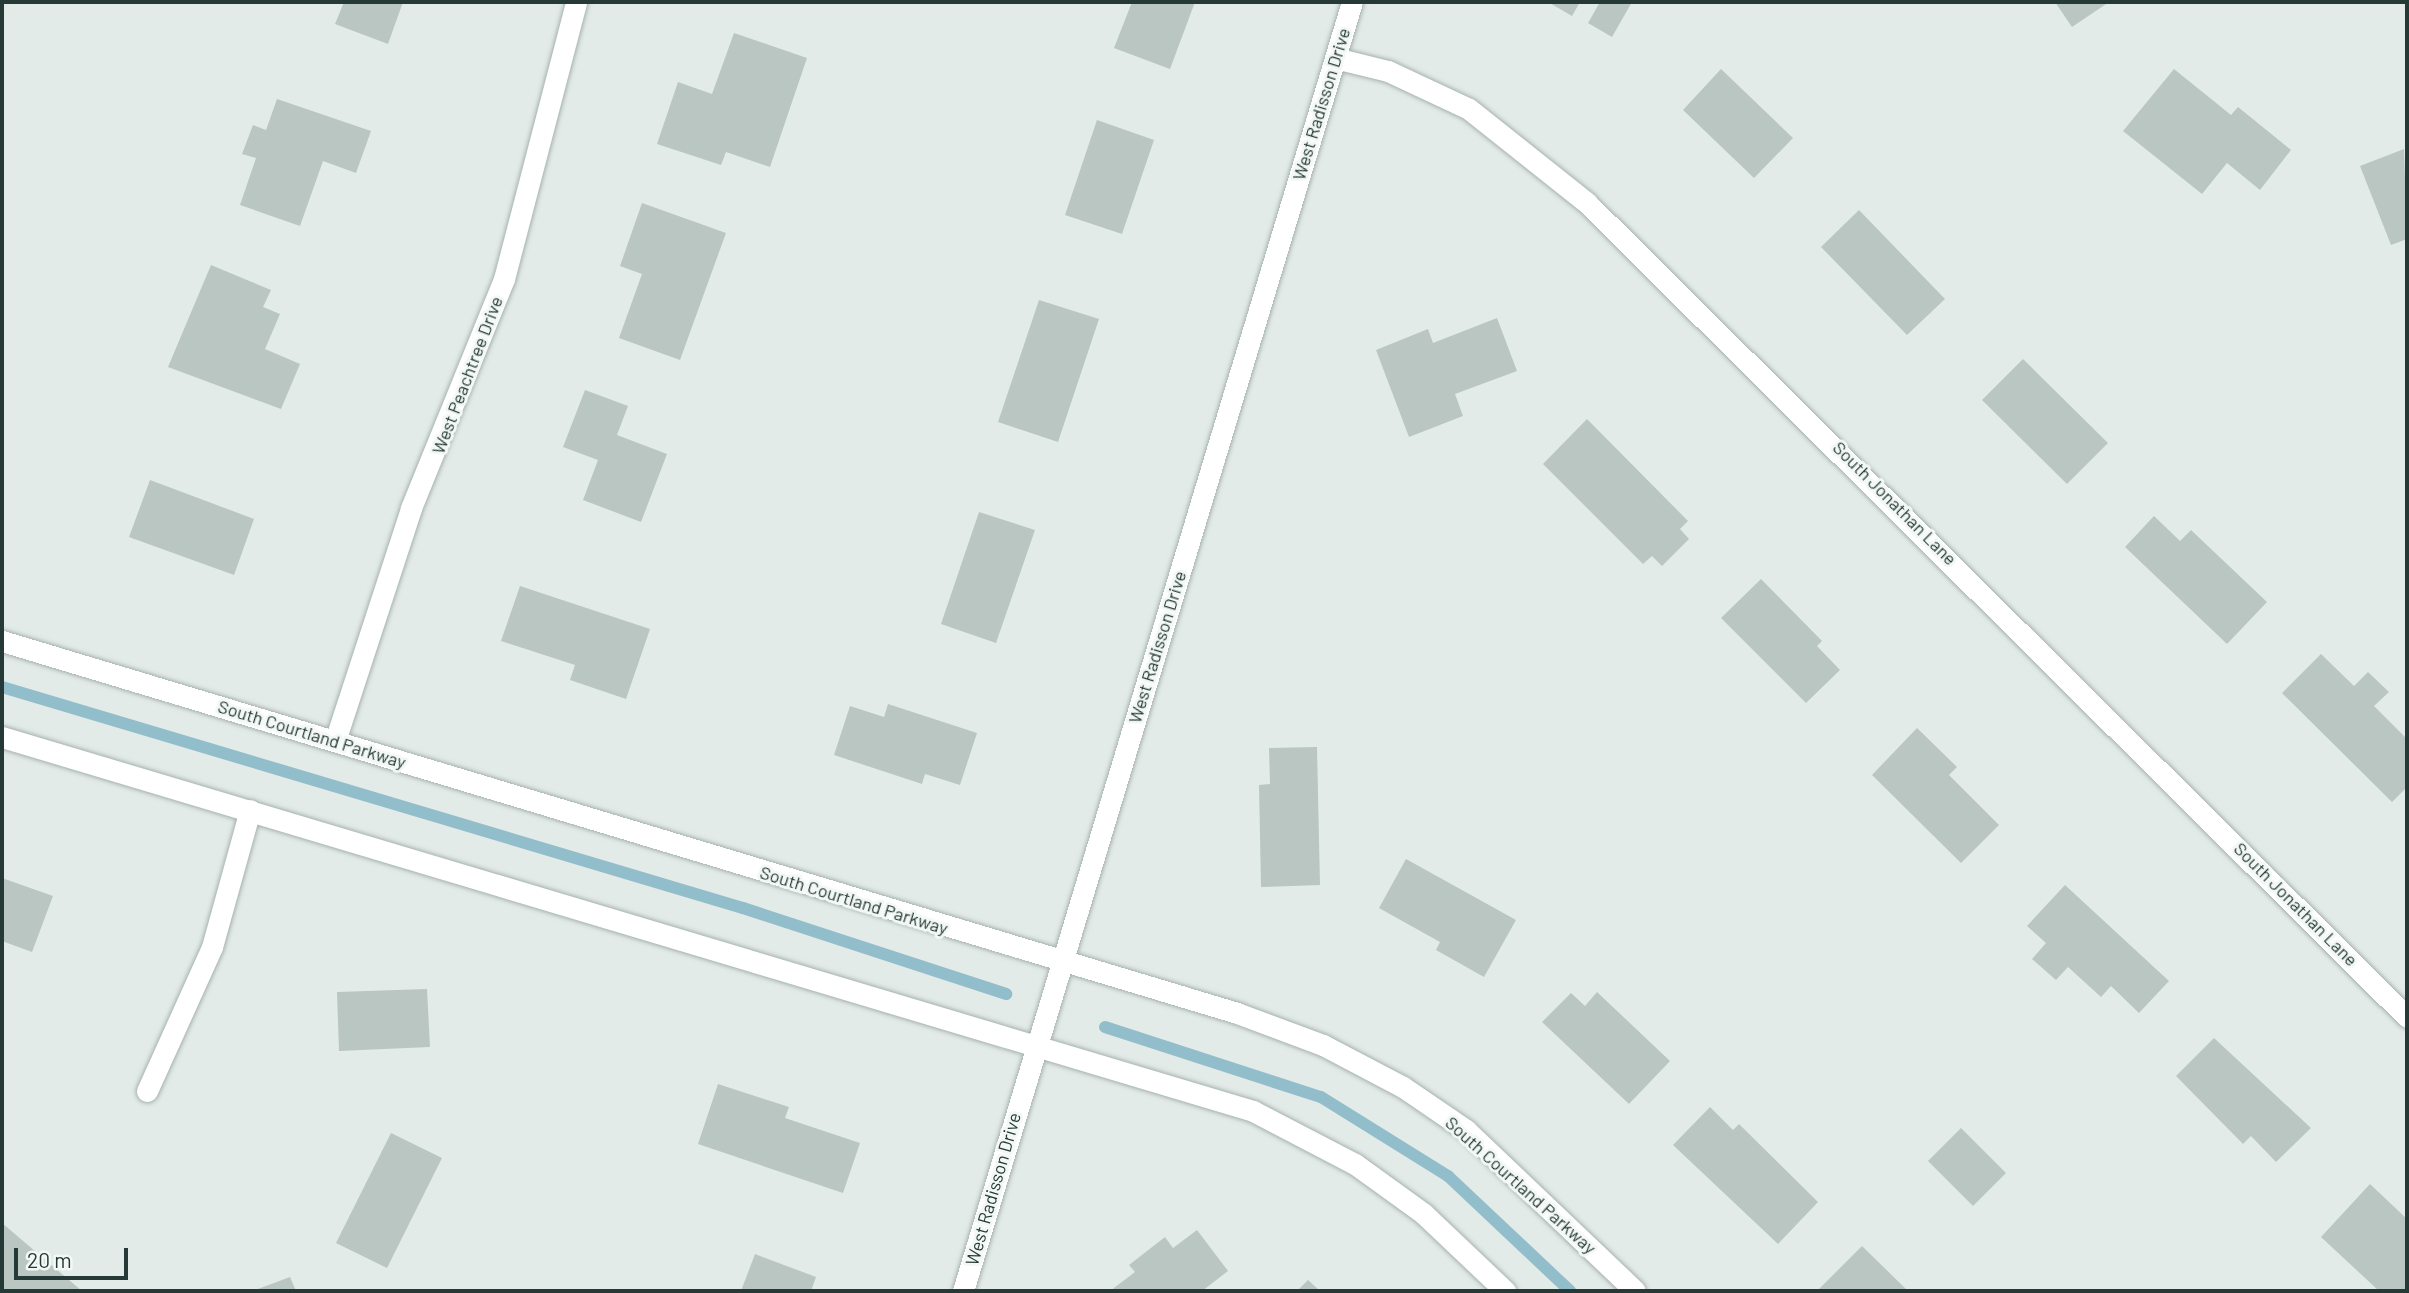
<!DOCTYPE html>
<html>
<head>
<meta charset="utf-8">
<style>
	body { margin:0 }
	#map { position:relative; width:2409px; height:1293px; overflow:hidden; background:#e3ebe8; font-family:Barlow,sans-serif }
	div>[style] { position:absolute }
	.stream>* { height:12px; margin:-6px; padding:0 6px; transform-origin:6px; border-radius:6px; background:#92bdca }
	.building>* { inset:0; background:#b9c6c1 }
	.roads { filter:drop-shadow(0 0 2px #a6b2af) drop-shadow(0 0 2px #a6b2af) }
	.street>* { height:21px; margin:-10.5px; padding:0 10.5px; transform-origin:10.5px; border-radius:10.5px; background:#fff }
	span { translate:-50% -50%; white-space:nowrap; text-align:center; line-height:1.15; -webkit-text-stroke:6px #f3f8f6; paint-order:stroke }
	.street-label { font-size:18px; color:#253a36 }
	.frame { position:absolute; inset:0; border:4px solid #253a36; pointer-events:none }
	.scale { position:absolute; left:14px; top:1248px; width:114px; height:32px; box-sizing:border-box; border:4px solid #253a36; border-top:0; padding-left:9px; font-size:21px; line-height:24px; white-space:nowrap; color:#253a36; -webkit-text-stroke:5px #f3f8f6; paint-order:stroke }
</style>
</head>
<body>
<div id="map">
	<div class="stream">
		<i style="left:2px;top:687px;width:773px;rotate:16.61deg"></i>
		<i style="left:743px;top:908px;width:277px;rotate:18.1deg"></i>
		<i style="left:1105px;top:1027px;width:227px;rotate:18deg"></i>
		<i style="left:1321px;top:1097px;width:150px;rotate:31.9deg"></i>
		<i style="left:1448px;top:1176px;width:168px;rotate:43.3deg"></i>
	</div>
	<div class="building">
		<i style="clip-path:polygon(344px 2px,403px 2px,388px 44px,335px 24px)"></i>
		<i style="clip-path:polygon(1132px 2px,1195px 2px,1170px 69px,1114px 48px)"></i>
		<i style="clip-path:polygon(1548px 2px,1580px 2px,1572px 16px)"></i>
		<i style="clip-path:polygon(1600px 2px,1632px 2px,1612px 37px,1588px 23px)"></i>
		<i style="clip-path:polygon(2055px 2px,2109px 2px,2072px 27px)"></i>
		<i style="clip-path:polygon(734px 33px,807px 58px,770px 167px,726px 152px,721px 165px,657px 144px,678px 82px,712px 94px)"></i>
		<i style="clip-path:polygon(1721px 69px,1793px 138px,1754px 178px,1683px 110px)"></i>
		<i style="clip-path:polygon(2174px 69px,2231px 115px,2238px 107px,2291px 150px,2260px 190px,2227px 163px,2202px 194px,2123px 131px)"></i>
		<i style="clip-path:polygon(277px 99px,371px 131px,356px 173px,323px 161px,300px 226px,240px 205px,256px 158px,242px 154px,253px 125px,266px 130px)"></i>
		<i style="clip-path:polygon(1097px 120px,1154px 140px,1122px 234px,1065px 215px)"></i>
		<i style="clip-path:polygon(2404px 149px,2407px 239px,2391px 245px,2360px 166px)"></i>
		<i style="clip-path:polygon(642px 203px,726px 233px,680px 360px,619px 338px,642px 274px,620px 266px)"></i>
		<i style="clip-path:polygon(1859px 210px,1945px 299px,1907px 335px,1821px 247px)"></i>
		<i style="clip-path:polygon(211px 265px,271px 290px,263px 307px,280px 314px,265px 349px,300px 364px,281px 409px,168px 367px)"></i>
		<i style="clip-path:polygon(1039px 300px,1099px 319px,1058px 442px,998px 422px)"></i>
		<i style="clip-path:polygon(1497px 318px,1517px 371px,1455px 394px,1463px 416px,1409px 437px,1376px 350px,1428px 329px,1433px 343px)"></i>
		<i style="clip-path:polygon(2023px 359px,2108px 443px,2067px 484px,1982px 400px)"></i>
		<i style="clip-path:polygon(585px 390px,628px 406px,617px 435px,667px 454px,641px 522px,583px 500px,598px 460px,563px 447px)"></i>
		<i style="clip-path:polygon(1587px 419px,1688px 521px,1680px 529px,1689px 539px,1662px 566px,1652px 556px,1643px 564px,1543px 464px)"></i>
		<i style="clip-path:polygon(150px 480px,254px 519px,234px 575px,129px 537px)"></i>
		<i style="clip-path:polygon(979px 512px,1035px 530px,996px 643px,941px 624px)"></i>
		<i style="clip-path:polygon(2154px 516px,2180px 541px,2191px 530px,2267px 602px,2227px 644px,2125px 547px)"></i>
		<i style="clip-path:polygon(1761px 579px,1822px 641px,1817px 646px,1840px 670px,1806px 703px,1721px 618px)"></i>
		<i style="clip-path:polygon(520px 586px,650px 629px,626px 699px,570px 680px,575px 665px,501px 641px)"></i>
		<i style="clip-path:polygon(2321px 654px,2354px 686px,2368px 672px,2389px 692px,2374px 706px,2407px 739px,2407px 787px,2392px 802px,2282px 693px)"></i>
		<i style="clip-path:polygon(888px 704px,977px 733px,960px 785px,925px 774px,922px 784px,834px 755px,850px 706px,884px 717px)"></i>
		<i style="clip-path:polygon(1917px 728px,1957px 767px,1949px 775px,1999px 825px,1961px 863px,1872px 775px)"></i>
		<i style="clip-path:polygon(1317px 747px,1320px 885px,1261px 887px,1259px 785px,1270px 784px,1269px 748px)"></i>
		<i style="clip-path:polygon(1406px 859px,1516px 920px,1484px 977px,1436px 950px,1440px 942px,1379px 908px)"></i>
		<i style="clip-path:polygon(2px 878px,53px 896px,32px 952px,2px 941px)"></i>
		<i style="clip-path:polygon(2065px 885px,2169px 981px,2139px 1013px,2111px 986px,2101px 997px,2068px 967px,2056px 980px,2032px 959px,2046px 943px,2027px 926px)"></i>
		<i style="clip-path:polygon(427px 989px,430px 1047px,339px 1051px,337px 992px)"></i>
		<i style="clip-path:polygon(1597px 992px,1670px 1061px,1629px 1104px,1542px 1022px,1571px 993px,1585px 1006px)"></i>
		<i style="clip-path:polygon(2214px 1038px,2311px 1128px,2276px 1162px,2251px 1136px,2243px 1144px,2176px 1076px)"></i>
		<i style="clip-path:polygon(718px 1084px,789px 1107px,785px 1118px,860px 1143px,843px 1193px,698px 1144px)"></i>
		<i style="clip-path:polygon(1710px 1107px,1733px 1130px,1739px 1124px,1818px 1202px,1778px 1244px,1673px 1145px)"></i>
		<i style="clip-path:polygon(1961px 1128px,2006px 1173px,1973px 1206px,1928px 1161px)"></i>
		<i style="clip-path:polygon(391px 1133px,442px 1158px,387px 1268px,336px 1243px)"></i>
		<i style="clip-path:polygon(2370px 1184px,2407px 1219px,2407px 1291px,2379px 1291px,2321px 1237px)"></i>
		<i style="clip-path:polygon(2px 1223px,82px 1291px,2px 1291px)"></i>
		<i style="clip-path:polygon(1197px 1230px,1228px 1271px,1202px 1291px,1110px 1291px,1135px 1272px,1129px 1265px,1165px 1237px,1173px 1248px)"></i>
		<i style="clip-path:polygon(1862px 1246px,1908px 1291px,1817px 1291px)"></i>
		<i style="clip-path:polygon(755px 1254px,816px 1277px,811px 1291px,741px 1291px)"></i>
		<i style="clip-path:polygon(290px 1277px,296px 1291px,253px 1291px)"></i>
		<i style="clip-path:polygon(1308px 1280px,1320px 1291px,1297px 1291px)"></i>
	</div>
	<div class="roads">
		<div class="street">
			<i style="left:1335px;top:58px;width:55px;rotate:13.8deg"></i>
			<i style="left:1388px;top:71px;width:89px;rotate:25.1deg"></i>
			<i style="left:1469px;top:109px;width:151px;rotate:38.5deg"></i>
			<i style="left:1587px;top:203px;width:1155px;rotate:44.79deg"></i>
			<i style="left:2px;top:641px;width:1290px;rotate:16.76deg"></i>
			<i style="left:1237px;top:1013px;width:92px;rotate:20.4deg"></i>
			<i style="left:1323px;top:1045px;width:90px;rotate:27.7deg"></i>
			<i style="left:1403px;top:1087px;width:76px;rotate:34.3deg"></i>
			<i style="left:1466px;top:1130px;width:233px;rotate:43.6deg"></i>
			<i style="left:2px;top:737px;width:1306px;rotate:16.64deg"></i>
			<i style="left:1253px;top:1111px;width:115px;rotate:27.5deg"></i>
			<i style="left:1355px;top:1164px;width:85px;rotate:35.9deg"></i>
			<i style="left:1424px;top:1214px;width:112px;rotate:43.5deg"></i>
			<i style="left:335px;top:741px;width:245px;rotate:-71.9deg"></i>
			<i style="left:411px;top:508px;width:247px;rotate:-67.9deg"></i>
			<i style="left:504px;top:279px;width:286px;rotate:-75.4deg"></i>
			<i style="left:147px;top:1091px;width:158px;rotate:-65.7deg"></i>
			<i style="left:212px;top:947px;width:142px;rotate:-74.5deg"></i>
			<i style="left:963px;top:1291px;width:1346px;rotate:-73.21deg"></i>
		</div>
	</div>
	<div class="street-label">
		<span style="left:1321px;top:104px;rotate:-73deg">West Radisson Drive</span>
		<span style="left:467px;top:375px;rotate:-69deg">West Peachtree Drive</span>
		<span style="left:1895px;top:503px;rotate:45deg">South Jonathan Lane</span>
		<span style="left:1157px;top:647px;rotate:-73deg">West Radisson Drive</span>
		<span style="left:312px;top:734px;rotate:17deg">South Courtland Parkway</span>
		<span style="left:854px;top:900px;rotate:17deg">South Courtland Parkway</span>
		<span style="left:2296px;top:904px;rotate:45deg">South Jonathan Lane</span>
		<span style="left:1521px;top:1185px;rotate:42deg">South Courtland Parkway</span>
		<span style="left:993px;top:1189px;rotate:-74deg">West Radisson Drive</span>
	</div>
	<div class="frame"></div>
	<div class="scale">20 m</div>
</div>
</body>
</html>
